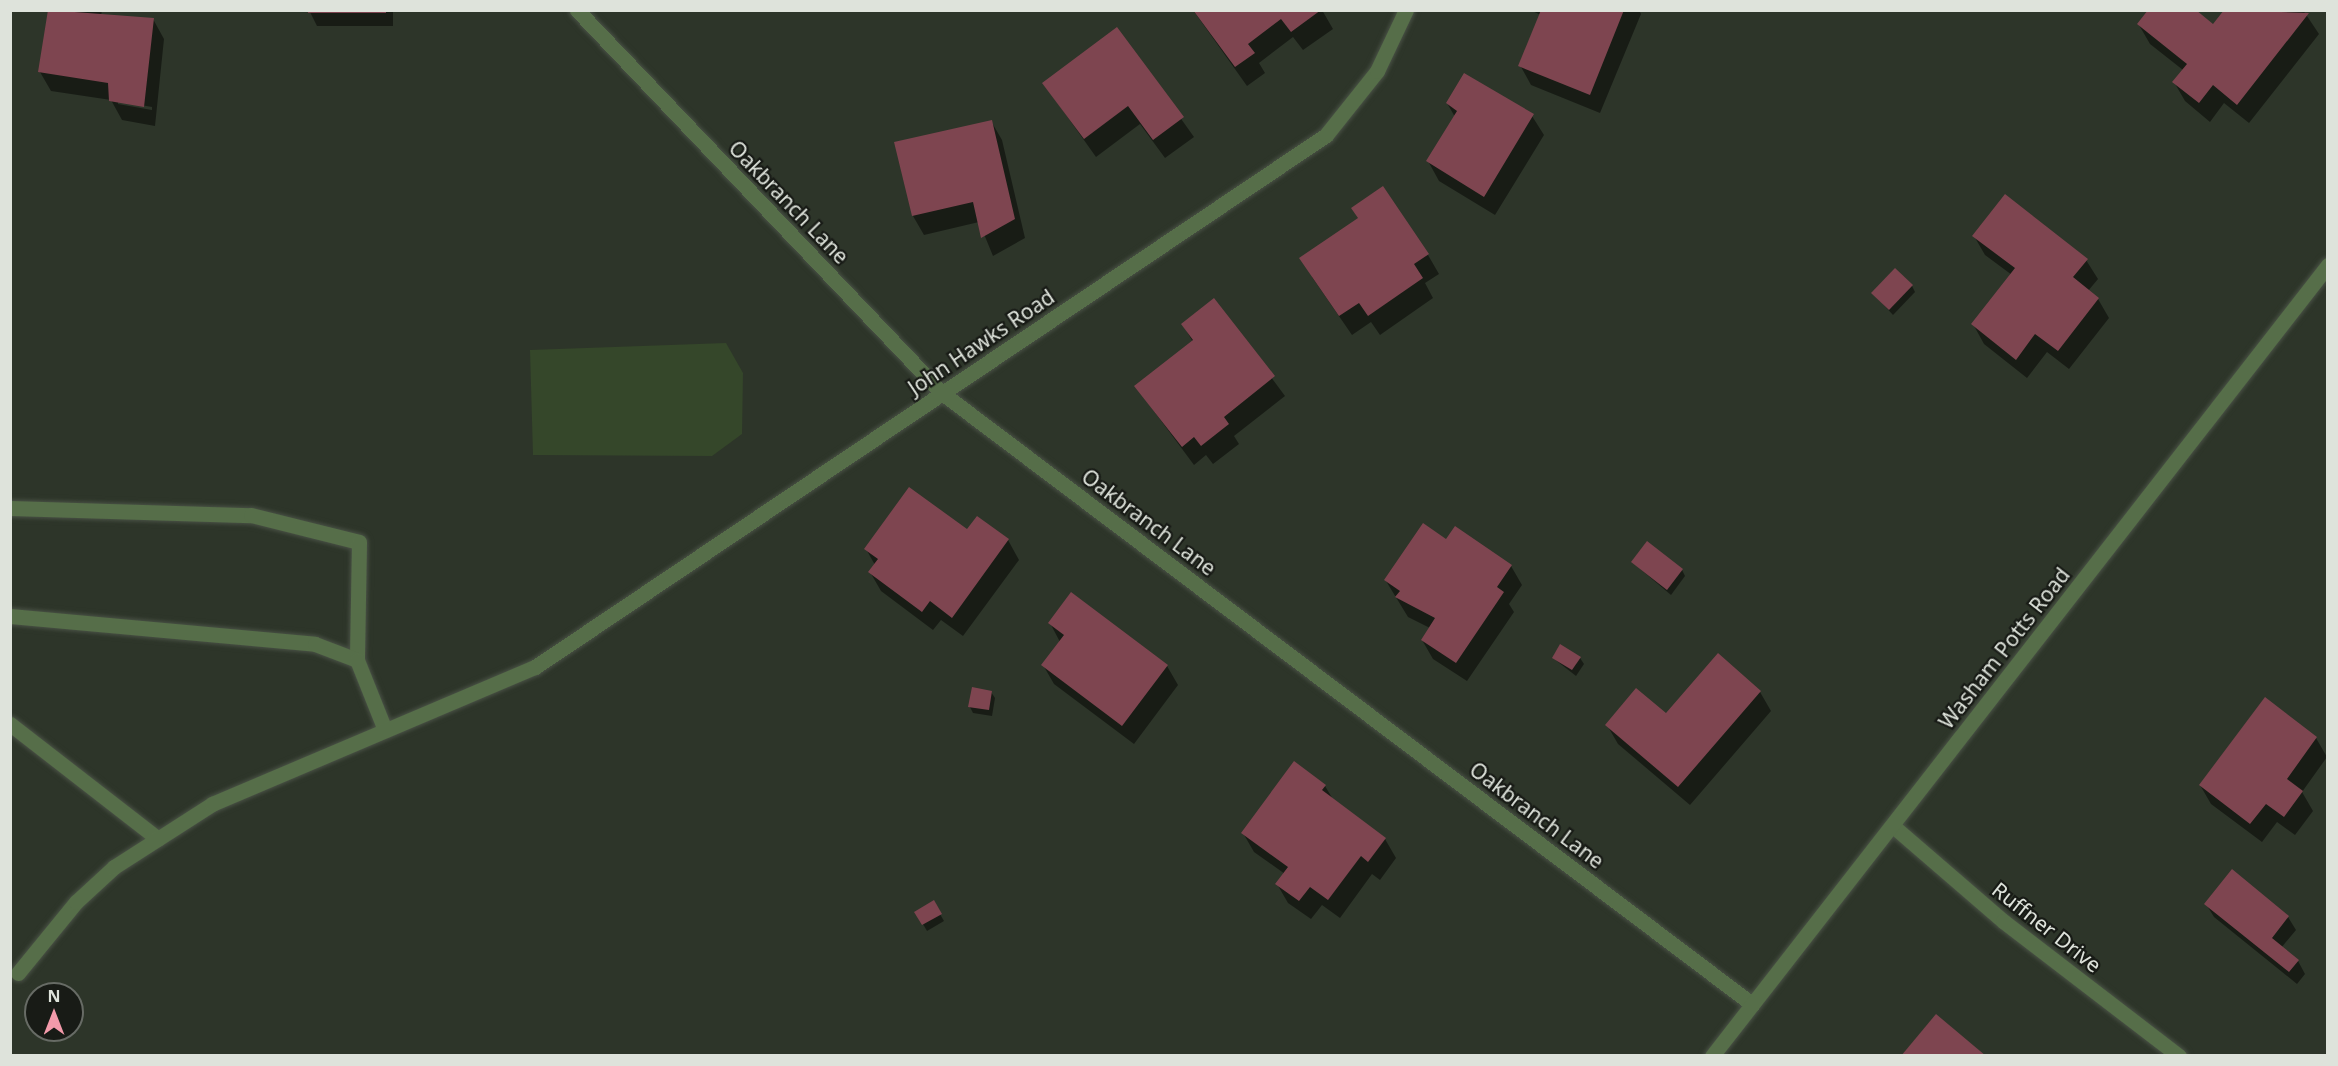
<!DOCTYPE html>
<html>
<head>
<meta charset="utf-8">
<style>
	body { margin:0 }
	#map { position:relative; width:2338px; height:1066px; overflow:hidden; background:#2d3529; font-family:"Noto Sans",sans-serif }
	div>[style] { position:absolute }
	.green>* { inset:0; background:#35472a }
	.shadow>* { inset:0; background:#0007 }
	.building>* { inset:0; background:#7e4550 }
	.roads { filter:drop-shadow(0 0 2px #495145) drop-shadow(0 0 2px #495145) }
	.service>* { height:15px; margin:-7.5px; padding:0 7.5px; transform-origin:7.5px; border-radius:7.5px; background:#566e49 }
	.minor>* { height:15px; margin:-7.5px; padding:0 7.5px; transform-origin:7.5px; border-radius:7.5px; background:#566e49 }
	.tertiary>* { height:15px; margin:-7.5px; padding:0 7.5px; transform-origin:7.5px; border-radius:7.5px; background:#566e49 }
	span { translate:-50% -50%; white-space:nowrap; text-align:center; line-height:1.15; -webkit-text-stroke:4.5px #181b16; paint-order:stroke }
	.street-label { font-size:21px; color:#dee3db }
	.frame { position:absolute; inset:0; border:12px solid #dee3db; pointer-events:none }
	.north { position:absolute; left:24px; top:982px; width:60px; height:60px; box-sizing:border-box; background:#181b16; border:2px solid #676b65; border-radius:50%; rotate:0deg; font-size:16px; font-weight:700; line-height:24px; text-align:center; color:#dee3db }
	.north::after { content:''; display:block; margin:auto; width:21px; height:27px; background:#f39aaa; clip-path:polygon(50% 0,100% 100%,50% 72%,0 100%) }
</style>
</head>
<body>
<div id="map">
	<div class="green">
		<i style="clip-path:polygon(726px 343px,743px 373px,742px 434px,712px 456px,533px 455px,530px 350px)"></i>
	</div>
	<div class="shadow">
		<i style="clip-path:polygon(evenodd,49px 10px,102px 10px,101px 16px,153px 19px,164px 39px,155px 126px,122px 120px,111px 100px,51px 91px,40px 72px,49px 10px,118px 101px,152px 107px,152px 110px,118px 104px,118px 101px)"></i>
		<i style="clip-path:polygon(309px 10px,393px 10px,393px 26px,317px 26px)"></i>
		<i style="clip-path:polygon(1193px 10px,1322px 10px,1333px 29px,1303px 50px,1293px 37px,1259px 63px,1265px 73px,1247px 86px)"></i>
		<i style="clip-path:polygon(1530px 10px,1639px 10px,1641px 14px,1600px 113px,1531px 85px,1520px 65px,1541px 15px)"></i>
		<i style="clip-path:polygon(2221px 10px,2303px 10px,2319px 34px,2249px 123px,2224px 103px,2210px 122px,2185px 101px,2174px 82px,2183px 70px,2150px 44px,2139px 25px,2213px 26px,2224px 13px)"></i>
		<i style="clip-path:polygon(1117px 29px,1194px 137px,1165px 158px,1140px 124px,1096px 157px,1044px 84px)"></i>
		<i style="clip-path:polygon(1447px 103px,1532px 116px,1544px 135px,1495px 215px,1439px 181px,1428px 161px,1455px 117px)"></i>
		<i style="clip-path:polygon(991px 121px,1002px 140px,1025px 238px,993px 256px,979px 222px,924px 235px,913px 216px)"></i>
		<i style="clip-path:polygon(1974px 236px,2086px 260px,2098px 279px,2088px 291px,2098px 299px,2109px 318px,2069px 369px,2047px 352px,2027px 378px,1984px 344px,1973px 324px,2012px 275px,1985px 255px)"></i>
		<i style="clip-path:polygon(1428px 255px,1439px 274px,1425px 283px,1433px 298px,1380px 335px,1371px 322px,1352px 335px,1312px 277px)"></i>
		<i style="clip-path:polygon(1912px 286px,1915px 292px,1893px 315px,1873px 293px)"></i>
		<i style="clip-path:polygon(1214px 300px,1285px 396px,1234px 436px,1239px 444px,1213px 464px,1206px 455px,1194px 465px,1136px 387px,1193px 342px,1183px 325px)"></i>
		<i style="clip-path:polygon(968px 531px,1008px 540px,1019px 560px,963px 636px,941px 620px,933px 630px,881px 591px,870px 572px,875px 565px,866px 549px)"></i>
		<i style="clip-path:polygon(1446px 541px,1511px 566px,1522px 585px,1509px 604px,1514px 612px,1467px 681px,1433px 659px,1422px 640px,1430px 628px,1408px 617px,1386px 581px)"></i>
		<i style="clip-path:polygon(1632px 562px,1682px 570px,1685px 576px,1671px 595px)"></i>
		<i style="clip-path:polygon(1050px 623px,1167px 666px,1178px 685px,1134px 744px,1054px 684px,1043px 665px,1060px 642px)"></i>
		<i style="clip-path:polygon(1553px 658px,1580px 658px,1584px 664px,1576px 676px)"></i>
		<i style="clip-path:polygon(991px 692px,995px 698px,992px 716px,973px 713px,970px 707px)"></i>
		<i style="clip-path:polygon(1760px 692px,1771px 711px,1690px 805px,1618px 744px,1607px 725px,1667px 716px)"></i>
		<i style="clip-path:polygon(2316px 738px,2327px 757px,2302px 792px,2313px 811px,2295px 835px,2277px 822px,2262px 842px,2211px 804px,2200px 785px)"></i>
		<i style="clip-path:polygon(1325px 786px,1334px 801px,1385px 839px,1396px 858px,1380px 880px,1372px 874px,1340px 918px,1322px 905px,1311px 919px,1288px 903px,1277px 884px,1285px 874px,1254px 852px,1243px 833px)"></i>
		<i style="clip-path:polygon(933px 902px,944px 921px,927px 931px,916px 912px)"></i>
		<i style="clip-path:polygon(2206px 904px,2288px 917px,2296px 930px,2281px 948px,2298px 961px,2305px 974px,2297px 984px,2214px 917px)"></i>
	</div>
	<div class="building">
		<i style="clip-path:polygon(48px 10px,154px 18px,144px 107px,109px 101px,108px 83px,38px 72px)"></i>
		<i style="clip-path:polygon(308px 10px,386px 10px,386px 13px,308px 13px)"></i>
		<i style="clip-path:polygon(1193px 10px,1321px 10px,1291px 32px,1281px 19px,1248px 44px,1255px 53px,1235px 67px)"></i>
		<i style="clip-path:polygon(1541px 10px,1624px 10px,1590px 95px,1518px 66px)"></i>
		<i style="clip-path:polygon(2148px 10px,2196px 10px,2213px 24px,2224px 10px,2309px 13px,2237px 105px,2213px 85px,2199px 103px,2172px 82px,2187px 64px,2137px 24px)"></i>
		<i style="clip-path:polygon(1117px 27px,1184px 117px,1153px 140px,1128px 106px,1084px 139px,1042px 83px)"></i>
		<i style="clip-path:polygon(1464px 73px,1534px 114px,1484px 197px,1426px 161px,1457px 111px,1446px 103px)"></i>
		<i style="clip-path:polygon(992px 120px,1015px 219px,981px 238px,973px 202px,912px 216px,894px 142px)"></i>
		<i style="clip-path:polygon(1383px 186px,1429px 254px,1414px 264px,1423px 278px,1368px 316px,1359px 303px,1339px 316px,1299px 258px,1358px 218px,1351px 208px)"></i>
		<i style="clip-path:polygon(2005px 194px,2088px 259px,2073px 277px,2099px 298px,2058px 351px,2035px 334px,2016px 360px,1971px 324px,2015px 268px,1972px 236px)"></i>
		<i style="clip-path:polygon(1895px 268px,1913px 285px,1889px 310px,1871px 293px)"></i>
		<i style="clip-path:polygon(1214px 298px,1275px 376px,1224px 417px,1229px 424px,1201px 446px,1194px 437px,1182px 447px,1134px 386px,1193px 340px,1181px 324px)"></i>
		<i style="clip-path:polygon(909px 487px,967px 529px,977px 516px,1009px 539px,952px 618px,930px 601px,922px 612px,868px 572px,878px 559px,864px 549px)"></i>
		<i style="clip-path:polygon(1423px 523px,1446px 539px,1455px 526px,1512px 565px,1497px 587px,1504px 592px,1456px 663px,1421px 640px,1435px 618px,1395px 597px,1400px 591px,1384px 580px)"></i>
		<i style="clip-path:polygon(1647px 541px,1683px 569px,1667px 590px,1631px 562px)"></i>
		<i style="clip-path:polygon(1071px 592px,1168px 665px,1122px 726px,1041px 665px,1064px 635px,1048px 623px)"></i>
		<i style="clip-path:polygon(1560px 644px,1581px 657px,1572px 670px,1552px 658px)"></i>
		<i style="clip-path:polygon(1718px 653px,1761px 691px,1678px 787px,1605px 725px,1636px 688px,1666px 713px)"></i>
		<i style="clip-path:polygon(972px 687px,992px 691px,989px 710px,968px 707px)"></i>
		<i style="clip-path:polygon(2265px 697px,2317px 737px,2287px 779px,2303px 791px,2284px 817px,2266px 804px,2250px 824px,2199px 785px)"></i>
		<i style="clip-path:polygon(1294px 761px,1326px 785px,1322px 790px,1386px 838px,1368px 862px,1361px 856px,1328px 900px,1310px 887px,1299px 901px,1275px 884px,1288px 867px,1241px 833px)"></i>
		<i style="clip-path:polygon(2232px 869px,2289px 916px,2272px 938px,2299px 960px,2289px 972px,2204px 904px)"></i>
		<i style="clip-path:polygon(934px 900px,942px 914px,922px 925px,914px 912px)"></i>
		<i style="clip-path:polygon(1936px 1014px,1986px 1056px,1901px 1056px)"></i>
	</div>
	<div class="roads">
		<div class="service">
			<i style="left:10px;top:508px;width:241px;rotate:1.7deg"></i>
			<i style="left:251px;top:515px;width:111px;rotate:14deg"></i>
			<i style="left:359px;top:542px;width:118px;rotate:91deg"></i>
			<i style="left:10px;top:616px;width:306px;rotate:5.2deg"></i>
			<i style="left:315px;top:644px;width:45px;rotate:20.9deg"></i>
			<i style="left:357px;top:660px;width:75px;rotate:68.2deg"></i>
			<i style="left:10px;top:724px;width:187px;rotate:37.8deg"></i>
			<i style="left:18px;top:973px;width:92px;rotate:-50.8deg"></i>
			<i style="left:76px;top:902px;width:52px;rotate:-42.6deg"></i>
			<i style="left:114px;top:867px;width:117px;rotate:-32.7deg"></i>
			<i style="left:212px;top:804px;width:351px;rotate:-23deg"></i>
		</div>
		<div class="minor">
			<i style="left:577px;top:10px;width:529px;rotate:46.38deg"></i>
			<i style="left:942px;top:393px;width:1015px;rotate:37.03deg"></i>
			<i style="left:535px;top:667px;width:953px;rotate:-33.92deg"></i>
			<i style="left:1326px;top:135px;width:82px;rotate:-51.4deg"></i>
			<i style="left:1377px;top:71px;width:68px;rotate:-64.6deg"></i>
			<i style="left:1893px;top:826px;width:145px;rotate:40.8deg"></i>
			<i style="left:2003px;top:921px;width:222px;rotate:37.5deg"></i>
		</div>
		<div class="tertiary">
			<i style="left:1712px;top:1056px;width:1003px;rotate:-52.09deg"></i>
		</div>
	</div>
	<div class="street-label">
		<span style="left:789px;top:202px;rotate:46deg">Oakbranch Lane</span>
		<span style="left:981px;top:342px;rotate:-34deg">John Hawks Road</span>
		<span style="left:1149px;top:522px;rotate:37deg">Oakbranch Lane</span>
		<span style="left:2004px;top:648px;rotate:-52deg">Washam Potts Road</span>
		<span style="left:1537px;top:815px;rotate:37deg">Oakbranch Lane</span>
		<span style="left:2047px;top:927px;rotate:38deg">Ruffner Drive</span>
	</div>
	<div class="frame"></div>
	<div class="north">N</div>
</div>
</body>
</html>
